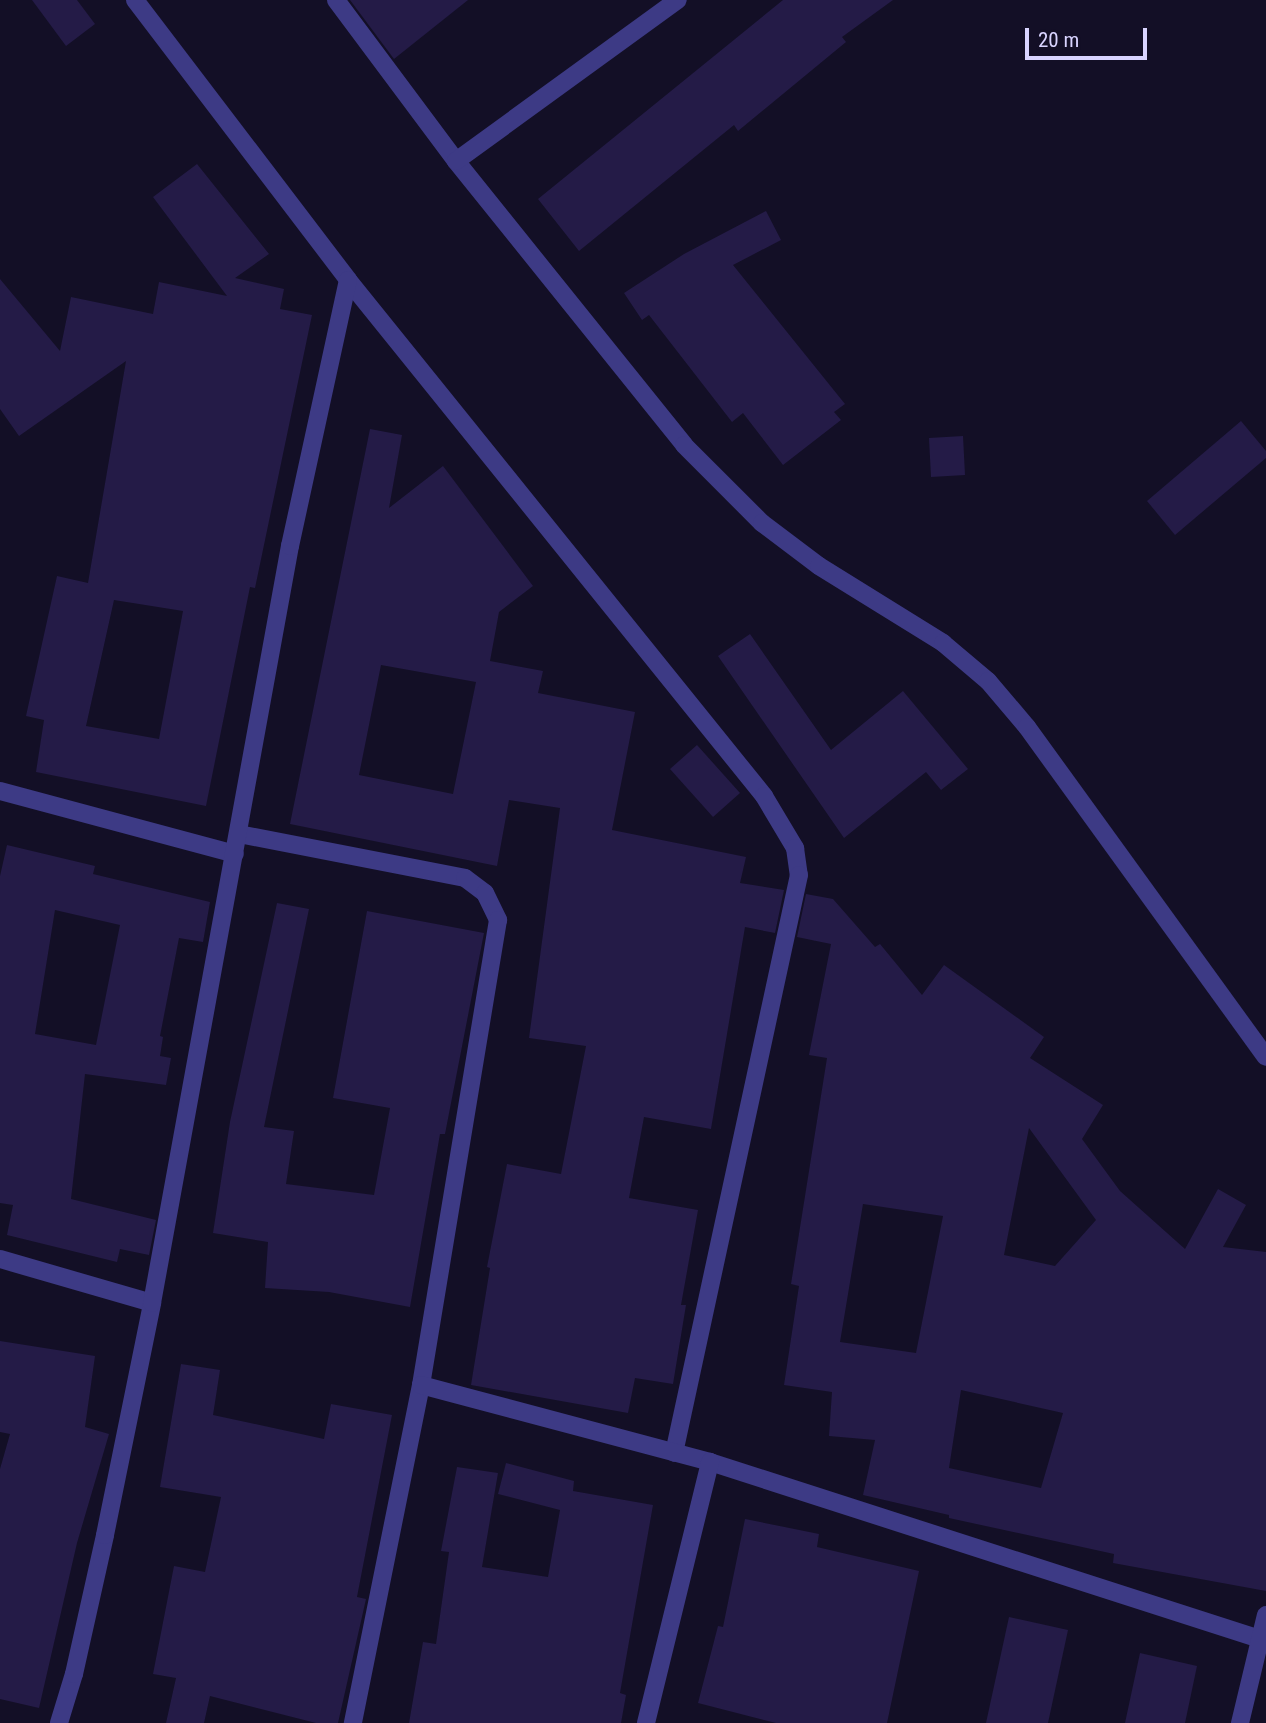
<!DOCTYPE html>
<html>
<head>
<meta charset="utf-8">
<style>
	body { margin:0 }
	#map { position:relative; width:1266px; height:1723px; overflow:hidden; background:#130f26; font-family:"Roboto Condensed",sans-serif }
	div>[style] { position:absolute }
	.building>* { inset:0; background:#241b47 }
	.minor>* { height:18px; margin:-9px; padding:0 9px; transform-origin:9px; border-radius:9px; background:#3d3a85 }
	span { translate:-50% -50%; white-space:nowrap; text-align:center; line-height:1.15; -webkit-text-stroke:7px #130f26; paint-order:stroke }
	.scale { position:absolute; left:1025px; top:28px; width:122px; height:32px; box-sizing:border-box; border:4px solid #d9d4ff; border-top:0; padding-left:9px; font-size:21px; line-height:24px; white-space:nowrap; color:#d9d4ff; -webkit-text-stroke:5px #130f26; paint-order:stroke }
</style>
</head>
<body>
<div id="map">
	<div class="building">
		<i style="clip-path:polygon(32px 0,77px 0,95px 24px,66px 46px)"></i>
		<i style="clip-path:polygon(350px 0,468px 0,394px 59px)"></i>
		<i style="clip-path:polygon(783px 0,893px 0,842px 37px,846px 42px,738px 131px,734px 125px,579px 251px,538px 199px)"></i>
		<i style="clip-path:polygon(evenodd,197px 164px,269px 254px,235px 278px,284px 289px,280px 309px,312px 315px,255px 588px,250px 587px,206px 806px,36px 772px,44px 720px,26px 716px,57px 576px,88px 583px,126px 361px,19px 436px,0 409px,0 279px,60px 351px,71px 297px,153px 314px,159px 282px,227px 296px,153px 197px,197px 164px,114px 600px,183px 611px,159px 739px,86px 726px,114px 600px)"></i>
		<i style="clip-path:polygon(766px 211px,781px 240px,733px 265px,845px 404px,834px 412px,841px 420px,783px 465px,743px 413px,732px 422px,649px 315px,642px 320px,624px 293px,684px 254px)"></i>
		<i style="clip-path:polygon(1241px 421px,1266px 451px,1266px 458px,1175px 535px,1147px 501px)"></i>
		<i style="clip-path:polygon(evenodd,370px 429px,402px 435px,389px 508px,443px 466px,533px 586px,499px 612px,490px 661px,543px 671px,538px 693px,635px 712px,612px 830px,746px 857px,740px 883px,784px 890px,775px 933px,745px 927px,711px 1129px,644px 1117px,629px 1198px,698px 1210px,681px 1305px,686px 1305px,673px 1384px,635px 1378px,628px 1413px,471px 1385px,490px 1268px,487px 1267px,507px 1164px,561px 1174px,586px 1046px,529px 1038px,560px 808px,509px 800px,497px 866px,290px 824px,370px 429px,381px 665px,476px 682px,453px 794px,359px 775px,381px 665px)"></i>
		<i style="clip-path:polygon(963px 436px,965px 475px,931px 477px,929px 438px)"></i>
		<i style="clip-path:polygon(750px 634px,831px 750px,903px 691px,968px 769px,941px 790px,926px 772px,844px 838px,718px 656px)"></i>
		<i style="clip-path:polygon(697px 745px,740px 793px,713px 817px,670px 769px)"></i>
		<i style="clip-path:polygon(evenodd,7px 845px,95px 866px,93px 874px,210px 902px,203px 942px,179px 938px,160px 1036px,163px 1037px,160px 1056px,171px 1058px,166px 1085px,85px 1074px,71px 1199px,156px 1220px,149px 1255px,120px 1249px,117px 1262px,7px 1235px,13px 1205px,0 1203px,0 876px,7px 845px,55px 910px,120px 925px,96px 1045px,35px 1034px,55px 910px)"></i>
		<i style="clip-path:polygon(evenodd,806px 894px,833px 899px,875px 947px,880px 944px,922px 995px,944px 965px,1044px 1037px,1030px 1058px,1103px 1105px,1082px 1139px,1120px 1191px,1185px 1249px,1218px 1189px,1246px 1205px,1223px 1247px,1266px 1252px,1266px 1591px,1113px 1563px,1114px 1554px,949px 1518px,949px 1515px,863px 1495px,875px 1440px,829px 1436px,832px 1392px,784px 1385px,799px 1286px,791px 1284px,827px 1058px,809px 1055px,831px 944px,797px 937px,806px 894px,1029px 1128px,1096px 1220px,1055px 1266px,1004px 1255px,1029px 1128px,806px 894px,863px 1204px,943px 1216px,916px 1353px,840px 1342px,863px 1204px,806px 894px,961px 1390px,1063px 1413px,1041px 1488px,949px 1468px,961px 1390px)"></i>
		<i style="clip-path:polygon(277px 903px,309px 909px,264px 1127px,294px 1131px,286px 1184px,374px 1195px,390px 1108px,333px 1098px,367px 911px,484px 933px,445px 1134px,440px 1134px,410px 1307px,329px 1292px,265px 1288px,268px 1242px,213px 1233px,230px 1122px)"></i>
		<i style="clip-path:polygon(0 1341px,95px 1356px,85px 1427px,109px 1434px,77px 1543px,39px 1708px,0 1699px,0 1469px,10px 1434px,0 1432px)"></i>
		<i style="clip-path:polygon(181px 1364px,220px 1370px,213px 1415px,324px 1439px,331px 1404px,392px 1415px,357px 1597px,366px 1599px,338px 1723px,316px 1723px,210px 1696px,204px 1723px,166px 1723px,176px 1678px,153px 1674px,174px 1566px,205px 1572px,221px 1497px,160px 1487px)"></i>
		<i style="clip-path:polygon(506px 1463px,574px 1481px,573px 1491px,653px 1505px,620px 1693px,626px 1695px,621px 1723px,409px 1723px,423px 1642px,436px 1644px,449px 1552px,441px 1551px,457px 1467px,498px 1473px,482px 1567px,548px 1577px,560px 1510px,498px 1494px)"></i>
		<i style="clip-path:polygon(745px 1519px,819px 1534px,817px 1547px,919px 1571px,887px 1723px,776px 1723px,698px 1703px,718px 1626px,723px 1627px)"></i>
		<i style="clip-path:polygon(1009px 1617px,1068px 1630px,1048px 1723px,986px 1723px)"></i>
		<i style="clip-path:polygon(1140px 1653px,1197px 1666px,1185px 1723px,1125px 1723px)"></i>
	</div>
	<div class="minor">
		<i style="left:135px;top:0;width:352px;rotate:52.7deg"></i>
		<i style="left:348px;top:280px;width:663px;rotate:51.12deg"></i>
		<i style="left:764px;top:796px;width:61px;rotate:59.2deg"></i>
		<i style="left:795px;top:848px;width:27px;rotate:82deg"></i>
		<i style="left:799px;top:875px;width:591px;rotate:102.2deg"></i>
		<i style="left:336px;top:0;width:201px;rotate:53.3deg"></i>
		<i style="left:456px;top:161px;width:364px;rotate:51.2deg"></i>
		<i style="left:684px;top:445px;width:110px;rotate:45deg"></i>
		<i style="left:762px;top:523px;width:71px;rotate:37deg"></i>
		<i style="left:819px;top:566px;width:146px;rotate:31.8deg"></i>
		<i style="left:943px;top:643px;width:59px;rotate:40.2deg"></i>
		<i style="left:988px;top:681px;width:60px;rotate:49.7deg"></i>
		<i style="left:1027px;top:727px;width:407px;rotate:54.1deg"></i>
		<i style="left:456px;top:161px;width:274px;rotate:-36deg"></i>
		<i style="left:0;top:791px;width:243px;rotate:15deg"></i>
		<i style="left:239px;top:834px;width:230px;rotate:11deg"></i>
		<i style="left:465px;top:878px;width:25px;rotate:37deg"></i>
		<i style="left:485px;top:893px;width:30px;rotate:64deg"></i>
		<i style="left:498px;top:920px;width:471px;rotate:99.4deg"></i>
		<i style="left:421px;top:1385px;width:345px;rotate:101.4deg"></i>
		<i style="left:0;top:1259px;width:158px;rotate:16.1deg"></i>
		<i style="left:421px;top:1385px;width:299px;rotate:14.9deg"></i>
		<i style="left:710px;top:1462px;width:584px;rotate:17.85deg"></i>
		<i style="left:59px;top:1723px;width:51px;rotate:-73deg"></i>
		<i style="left:74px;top:1674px;width:142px;rotate:-77.4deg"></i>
		<i style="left:105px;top:1535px;width:237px;rotate:-78.5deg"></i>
		<i style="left:152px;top:1303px;width:769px;rotate:-79.67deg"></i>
		<i style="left:290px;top:546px;width:272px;rotate:-77.7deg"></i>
		<i style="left:646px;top:1723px;width:269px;rotate:-76.2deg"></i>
		<i style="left:1240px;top:1723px;width:111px;rotate:-76.5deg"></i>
	</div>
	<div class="scale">20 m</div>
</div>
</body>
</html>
